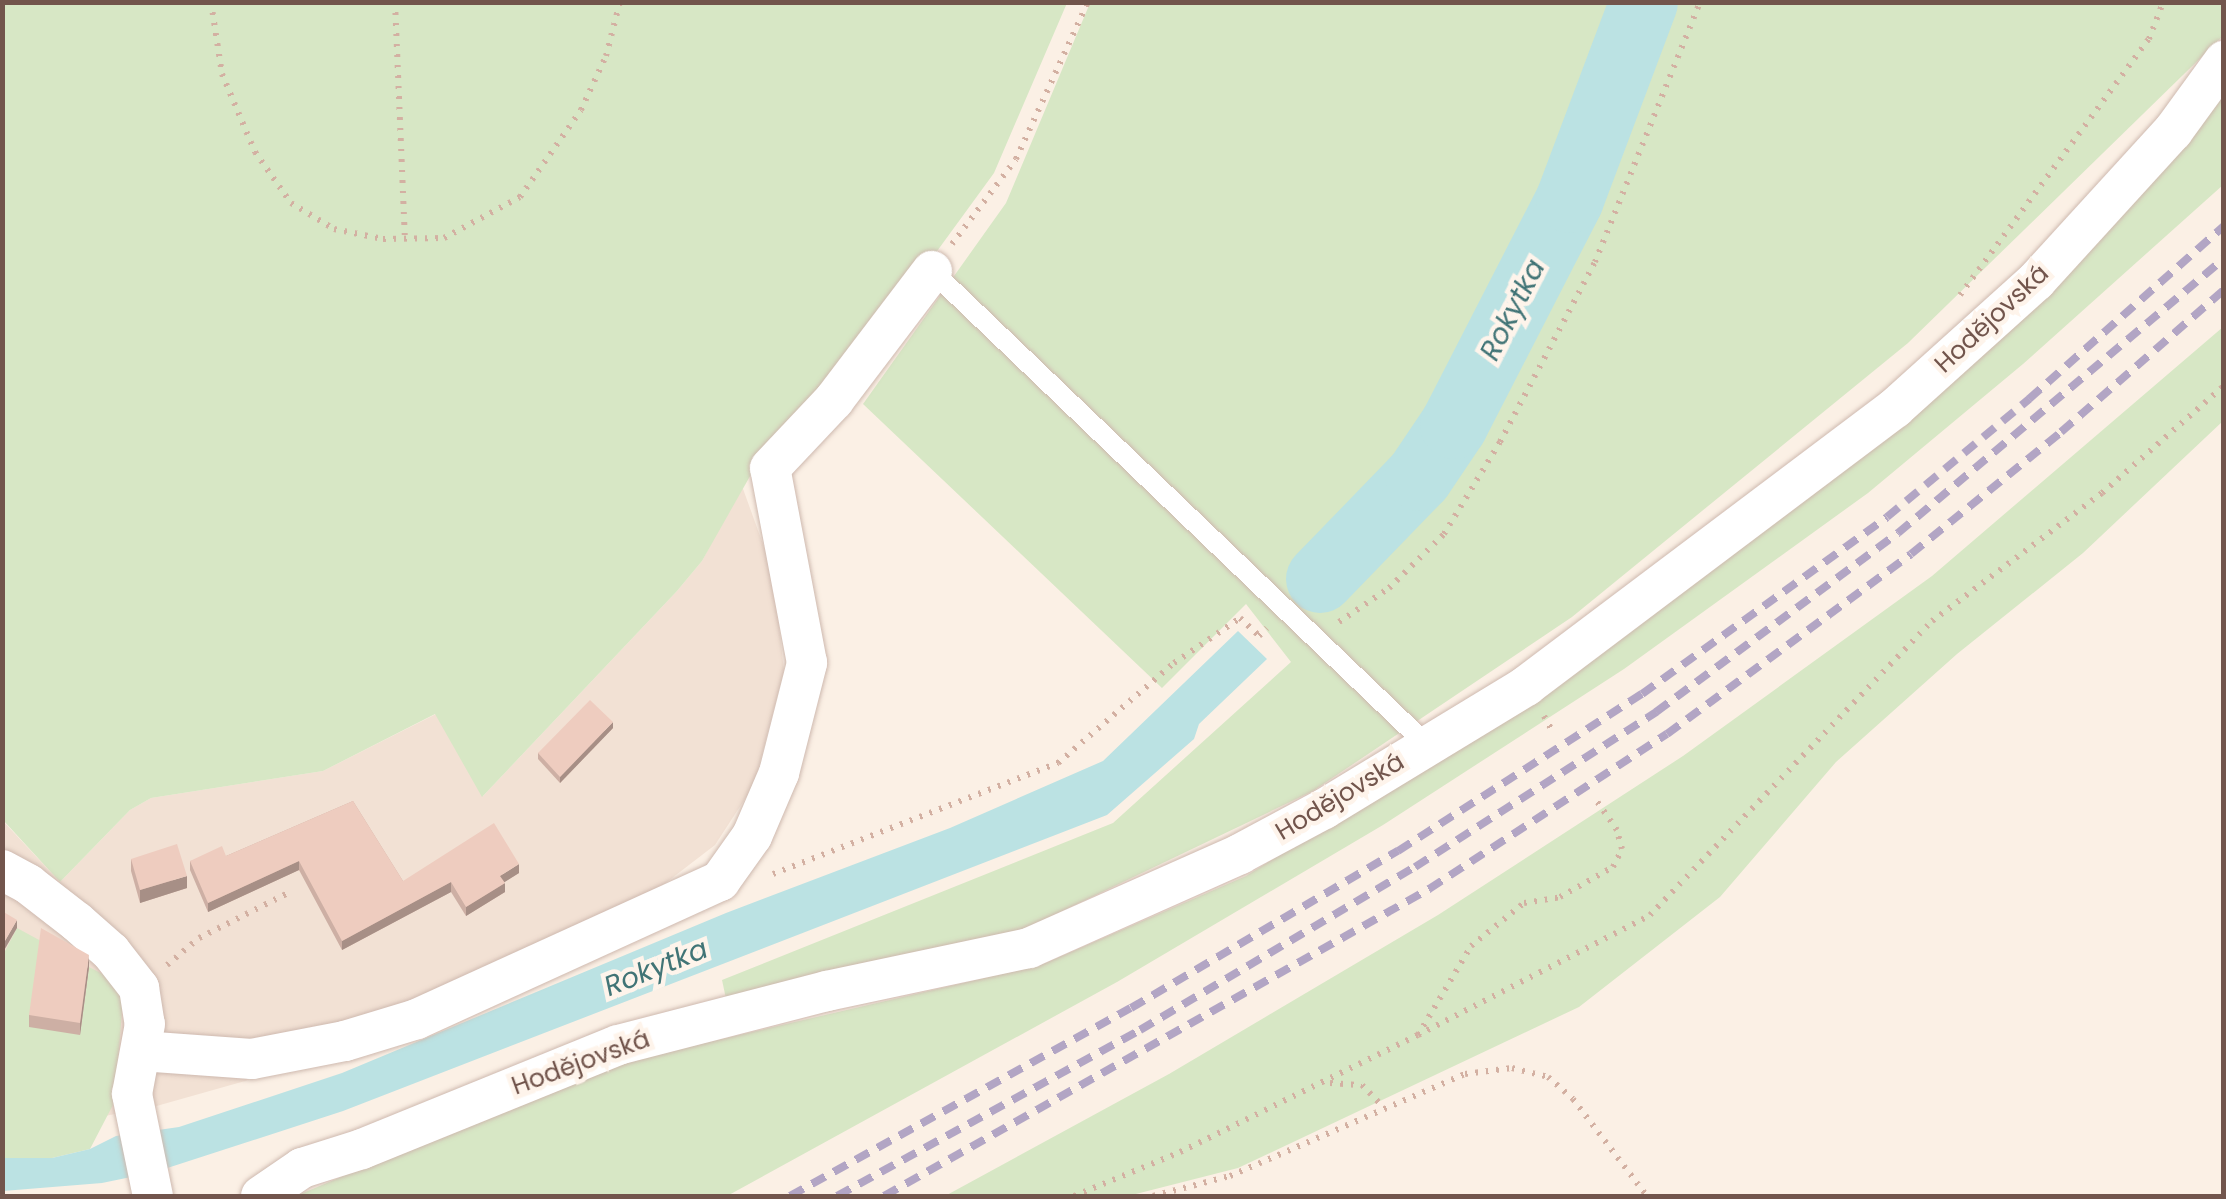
<!DOCTYPE html>
<html>
<head>
<meta charset="utf-8">
<style>
	body { margin:0 }
	#map { position:relative; width:2226px; height:1199px; overflow:hidden; background:#fbf0e5; font-family:Poppins,sans-serif }
	div>[style] { position:absolute }
	.residential>* { inset:0; background:#f2e1d4 }
	.green>* { inset:0; background:#d7e7c5 }
	.water>* { inset:0; background:#bbe2e3 }
	.river>* { height:68px; margin:-34px; padding:0 34px; transform-origin:34px; border-radius:34px; background:#bbe2e3 }
	.path>* { height:6px; margin-top:-3px; transform-origin:0; background:repeating-linear-gradient(90deg,#d3b0a2 0 2.5px,transparent 0 10.5px) }
	.roads { filter:drop-shadow(0 0 2px #ceb9af) drop-shadow(0 0 2px #ceb9af) }
	.service>* { height:20px; margin:-10px; padding:0 10px; transform-origin:10px; border-radius:10px; background:#fff }
	.minor>* { height:40px; margin:-20px; padding:0 20px; transform-origin:20px; border-radius:20px; background:#fff }
	.rail>* { height:8px; margin-top:-4px; transform-origin:0; background:repeating-linear-gradient(90deg,#b2a5c4 0 15px,transparent 0 25px) }
	.wall>* { inset:0; background:#cdafa4 }
	.shaded-wall>* { inset:0; background:#a78f86 }
	.building>* { inset:0; background:#eeccbf }
	span { translate:-50% -50%; white-space:nowrap; text-align:center; line-height:1.15; -webkit-text-stroke:9px #fef4eb; paint-order:stroke }
	.street-label { font-size:25px; color:#72554c }
	.water-label { font-size:28px; color:#417476; font-style:italic }
	.frame { position:absolute; inset:0; border:5px solid #72554c; pointer-events:none }
</style>
</head>
<body>
<div id="map">
	<div class="residential">
		<i style="clip-path:polygon(742px 486px,773px 572px,784px 671px,754px 785px,715px 845px,646px 898px,245px 1081px,153px 1107px,40px 1128px,3px 1126px,2px 820px,60px 882px,130px 810px,151px 798px,323px 771px,436px 714px,483px 796px,677px 591px,702px 561px)"></i>
	</div>
	<div class="green">
		<i style="clip-path:polygon(2px 3px,1067px 3px,994px 173px,873px 339px,762px 455px,702px 561px,677px 591px,482px 797px,435px 714px,323px 771px,151px 798px,130px 810px,60px 882px,3px 820px)"></i>
		<i style="clip-path:polygon(1090px 3px,2223px 3px,2223px 36px,1908px 343px,1572px 617px,1313px 791px,1027px 928px,728px 1008px,722px 980px,1113px 823px,1291px 662px,1246px 604px,1162px 688px,863px 404px,1006px 203px)"></i>
		<i style="clip-path:polygon(2223px 91px,2223px 185px,2023px 364px,1868px 493px,1624px 669px,1383px 825px,1117px 982px,727px 1196px,296px 1196px,532px 1096px,648px 1056px,1041px 965px,1246px 876px,1532px 696px,1897px 425px)"></i>
		<i style="clip-path:polygon(2223px 327px,2223px 421px,2083px 553px,1957px 654px,1836px 762px,1720px 897px,1579px 1007px,1238px 1168px,1128px 1196px,945px 1196px,1169px 1074px,1438px 915px,1683px 756px,1932px 576px)"></i>
		<i style="clip-path:polygon(17px 928px,41px 941px,80px 1035px,89px 967px,124px 985px,115px 1101px,90px 1149px,52px 1158px,3px 1158px,3px 955px)"></i>
	</div>
	<div class="water">
		<i style="clip-path:polygon(1238px 631px,1267px 659px,1199px 724px,1194px 739px,1107px 815px,343px 1111px,155px 1172px,102px 1183px,3px 1191px,3px 1158px,52px 1158px,90px 1149px,116px 1136px,179px 1127px,342px 1073px,726px 913px,950px 828px,1103px 761px)"></i>
	</div>
	<div class="river">
		<i style="left:1320px;top:579px;width:142px;rotate:-45.9deg"></i>
		<i style="left:1419px;top:477px;width:63px;rotate:-56.1deg"></i>
		<i style="left:1454px;top:425px;width:254px;rotate:-62.8deg"></i>
		<i style="left:1570px;top:199px;width:210px;rotate:-69.4deg"></i>
	</div>
	<div class="path">
		<i style="left:211px;top:2px;width:73px;rotate:81.3deg"></i>
		<i style="left:222px;top:74px;width:85px;rotate:67.1deg"></i>
		<i style="left:255px;top:152px;width:62px;rotate:54.8deg"></i>
		<i style="left:291px;top:203px;width:50px;rotate:31.2deg"></i>
		<i style="left:334px;top:229px;width:50px;rotate:11.5deg"></i>
		<i style="left:383px;top:239px;width:61px;rotate:-0.9deg"></i>
		<i style="left:444px;top:238px;width:86px;rotate:-28.3deg"></i>
		<i style="left:520px;top:197px;width:106px;rotate:-55deg"></i>
		<i style="left:581px;top:110px;width:60px;rotate:-65.2deg"></i>
		<i style="left:606px;top:56px;width:56px;rotate:-75.5deg"></i>
		<i style="left:395px;top:2px;width:236px;rotate:87.6deg"></i>
		<i style="left:952px;top:244px;width:106px;rotate:-53deg"></i>
		<i style="left:1016px;top:159px;width:173px;rotate:-65.4deg"></i>
		<i style="left:1960px;top:295px;width:318px;rotate:-53.6deg"></i>
		<i style="left:2149px;top:39px;width:40px;rotate:-69deg"></i>
		<i style="left:1339px;top:622px;width:60px;rotate:-34.2deg"></i>
		<i style="left:1389px;top:588px;width:77px;rotate:-44.5deg"></i>
		<i style="left:1444px;top:534px;width:108px;rotate:-58.7deg"></i>
		<i style="left:1500px;top:442px;width:204px;rotate:-62.2deg"></i>
		<i style="left:1595px;top:262px;width:280px;rotate:-68deg"></i>
		<i style="left:1544px;top:716px;width:18px;rotate:61deg"></i>
		<i style="left:773px;top:874px;width:306px;rotate:-21.3deg"></i>
		<i style="left:1058px;top:763px;width:153px;rotate:-40.8deg"></i>
		<i style="left:1174px;top:663px;width:80px;rotate:-34.3deg"></i>
		<i style="left:1240px;top:618px;width:26px;rotate:43deg"></i>
		<i style="left:1259px;top:636px;width:11px;rotate:-45deg"></i>
		<i style="left:167px;top:965px;width:42px;rotate:-40.2deg"></i>
		<i style="left:199px;top:938px;width:102px;rotate:-26.8deg"></i>
		<i style="left:1418px;top:1035px;width:261px;rotate:-27.3deg"></i>
		<i style="left:1650px;top:915px;width:407px;rotate:-46.2deg"></i>
		<i style="left:1932px;top:621px;width:213px;rotate:-37deg"></i>
		<i style="left:2102px;top:493px;width:162px;rotate:-41.3deg"></i>
		<i style="left:1330px;top:1083px;width:32px;rotate:4deg"></i>
		<i style="left:1362px;top:1085px;width:30px;rotate:46deg"></i>
		<i style="left:1074px;top:1196px;width:115px;rotate:-22.5deg"></i>
		<i style="left:1180px;top:1152px;width:265px;rotate:-26.2deg"></i>
		<i style="left:1418px;top:1035px;width:104px;rotate:-59.2deg"></i>
		<i style="left:1471px;top:946px;width:68px;rotate:-39.1deg"></i>
		<i style="left:1524px;top:903px;width:36px;rotate:-9deg"></i>
		<i style="left:1560px;top:897px;width:61px;rotate:-29.5deg"></i>
		<i style="left:1613px;top:867px;width:20px;rotate:-63deg"></i>
		<i style="left:1622px;top:849px;width:20px;rotate:-105deg"></i>
		<i style="left:1617px;top:830px;width:35px;rotate:-125deg"></i>
		<i style="left:1153px;top:1196px;width:80px;rotate:-14.6deg"></i>
		<i style="left:1230px;top:1176px;width:256px;rotate:-23.5deg"></i>
		<i style="left:1465px;top:1074px;width:47px;rotate:-7.3deg"></i>
		<i style="left:1512px;top:1068px;width:37px;rotate:14deg"></i>
		<i style="left:1548px;top:1077px;width:33px;rotate:41deg"></i>
		<i style="left:1573px;top:1099px;width:122px;rotate:52.7deg"></i>
	</div>
	<div class="roads">
		<div class="service">
			<i style="left:932px;top:271px;width:685px;rotate:43.76deg"></i>
		</div>
		<div class="minor">
			<i style="left:2px;top:870px;width:30px;rotate:28deg"></i>
			<i style="left:28px;top:884px;width:62px;rotate:37.8deg"></i>
			<i style="left:77px;top:922px;width:45px;rotate:41.4deg"></i>
			<i style="left:111px;top:952px;width:46px;rotate:52.1deg"></i>
			<i style="left:139px;top:988px;width:36px;rotate:81deg"></i>
			<i style="left:145px;top:1024px;width:71px;rotate:100.5deg"></i>
			<i style="left:132px;top:1094px;width:104px;rotate:78.4deg"></i>
			<i style="left:141px;top:1051px;width:111px;rotate:4.1deg"></i>
			<i style="left:252px;top:1059px;width:95px;rotate:-11deg"></i>
			<i style="left:345px;top:1041px;width:75px;rotate:-17deg"></i>
			<i style="left:417px;top:1019px;width:333px;rotate:-24.5deg"></i>
			<i style="left:720px;top:881px;width:55px;rotate:-54.6deg"></i>
			<i style="left:752px;top:836px;width:69px;rotate:-66.8deg"></i>
			<i style="left:779px;top:773px;width:114px;rotate:-75.7deg"></i>
			<i style="left:807px;top:663px;width:198px;rotate:-100.7deg"></i>
			<i style="left:770px;top:468px;width:93px;rotate:-46.7deg"></i>
			<i style="left:834px;top:400px;width:162px;rotate:-52.8deg"></i>
			<i style="left:261px;top:1196px;width:50px;rotate:-34.3deg"></i>
			<i style="left:302px;top:1168px;width:63px;rotate:-17.6deg"></i>
			<i style="left:362px;top:1149px;width:276px;rotate:-22.1deg"></i>
			<i style="left:618px;top:1045px;width:216px;rotate:-14.5deg"></i>
			<i style="left:827px;top:991px;width:207px;rotate:-12deg"></i>
			<i style="left:1029px;top:948px;width:231px;rotate:-24deg"></i>
			<i style="left:1240px;top:854px;width:95px;rotate:-28.2deg"></i>
			<i style="left:1324px;top:809px;width:237px;rotate:-31.3deg"></i>
			<i style="left:1526px;top:686px;width:462px;rotate:-37deg"></i>
			<i style="left:1895px;top:408px;width:190px;rotate:-42deg"></i>
			<i style="left:2036px;top:281px;width:203px;rotate:-47.6deg"></i>
			<i style="left:2173px;top:131px;width:87px;rotate:-53.9deg"></i>
		</div>
	</div>
	<div class="rail">
		<i style="left:790px;top:1196px;width:389px;rotate:-28.9deg"></i>
		<i style="left:1131px;top:1008px;width:310px;rotate:-30.5deg"></i>
		<i style="left:1398px;top:851px;width:290px;rotate:-32.8deg"></i>
		<i style="left:1642px;top:694px;width:302px;rotate:-35.8deg"></i>
		<i style="left:1887px;top:517px;width:185px;rotate:-39.7deg"></i>
		<i style="left:2029px;top:399px;width:261px;rotate:-41.6deg"></i>
		<i style="left:837px;top:1196px;width:345px;rotate:-28.7deg"></i>
		<i style="left:1140px;top:1030px;width:320px;rotate:-30.7deg"></i>
		<i style="left:1415px;top:867px;width:287px;rotate:-32.7deg"></i>
		<i style="left:1656px;top:712px;width:301px;rotate:-36.5deg"></i>
		<i style="left:1898px;top:533px;width:426px;rotate:-40.1deg"></i>
		<i style="left:884px;top:1196px;width:626px;rotate:-29.39deg"></i>
		<i style="left:1429px;top:889px;width:284px;rotate:-33.1deg"></i>
		<i style="left:1667px;top:734px;width:303px;rotate:-36.4deg"></i>
		<i style="left:1911px;top:554px;width:193px;rotate:-39.1deg"></i>
		<i style="left:2061px;top:432px;width:216px;rotate:-41.1deg"></i>
	</div>
	<div class="wall">
		<i style="clip-path:polygon(613px 728px,560px 783px,538px 759px,538px 753px)"></i>
		<i style="clip-path:polygon(353px 801px,403px 881px,519px 873px,504px 882px,505px 892px,466px 916px,451px 892px,342px 950px,299px 870px,208px 912px,190px 870px,190px 861px,226px 856px)"></i>
		<i style="clip-path:polygon(131px 859px,187px 888px,140px 903px,131px 871px)"></i>
		<i style="clip-path:polygon(89px 967px,80px 1035px,29px 1027px,29px 1015px)"></i>
	</div>
	<div class="shaded-wall">
		<i style="clip-path:polygon(613px 722px,613px 728px,560px 783px,560px 777px)"></i>
		<i style="clip-path:polygon(299px 861px,299px 870px,208px 912px,208px 903px)"></i>
		<i style="clip-path:polygon(519px 864px,519px 873px,500px 885px,500px 876px)"></i>
		<i style="clip-path:polygon(187px 876px,187px 888px,140px 903px,140px 890px)"></i>
		<i style="clip-path:polygon(451px 882px,451px 892px,342px 950px,342px 941px)"></i>
		<i style="clip-path:polygon(505px 883px,505px 892px,466px 916px,466px 907px)"></i>
		<i style="clip-path:polygon(17px 920px,17px 928px,2px 954px,2px 946px)"></i>
		<i style="clip-path:polygon(89px 955px,89px 967px,80px 1035px,80px 1023px)"></i>
	</div>
	<div class="building">
		<i style="clip-path:polygon(590px 700px,613px 722px,560px 777px,538px 753px)"></i>
		<i style="clip-path:polygon(353px 801px,403px 881px,494px 823px,519px 864px,500px 876px,505px 883px,466px 907px,451px 882px,342px 941px,299px 861px,208px 903px,190px 861px,222px 846px,226px 856px)"></i>
		<i style="clip-path:polygon(177px 844px,187px 876px,140px 890px,131px 859px)"></i>
		<i style="clip-path:polygon(2px 911px,17px 920px,2px 946px)"></i>
		<i style="clip-path:polygon(41px 928px,89px 955px,80px 1023px,29px 1015px)"></i>
	</div>
	<div class="street-label">
		<span style="left:1992px;top:319px;rotate:-43deg">Hodějovská</span>
		<span style="left:1340px;top:797px;rotate:-31deg">Hodějovská</span>
		<span style="left:581px;top:1063px;rotate:-20deg">Hodějovská</span>
	</div>
	<div class="water-label">
		<span style="left:1513px;top:310px;rotate:-63deg">Rokytka</span>
		<span style="left:656px;top:968px;rotate:-22deg">Rokytka</span>
	</div>
	<div class="frame"></div>
</div>
</body>
</html>
